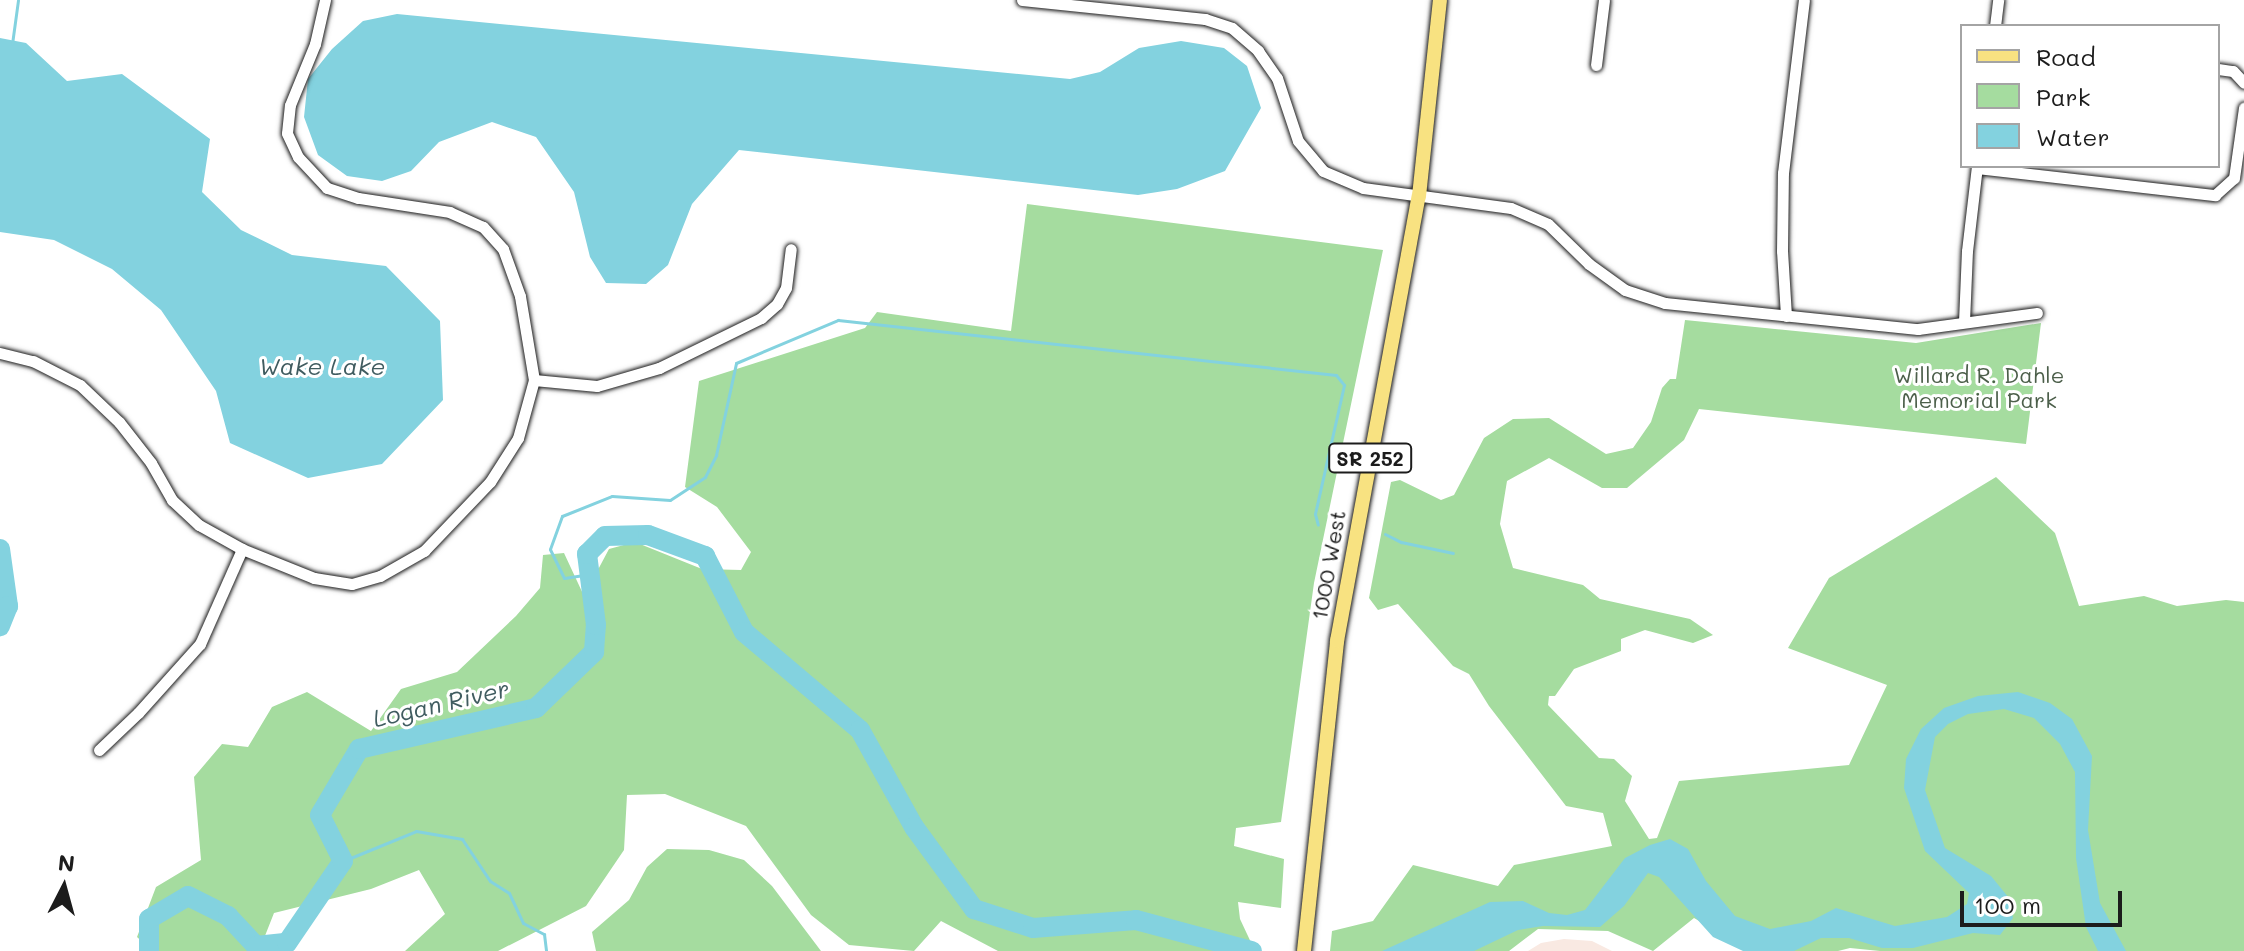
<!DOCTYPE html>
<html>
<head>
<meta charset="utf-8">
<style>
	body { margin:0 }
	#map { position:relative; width:2244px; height:951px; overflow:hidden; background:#fff; font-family:Mali,sans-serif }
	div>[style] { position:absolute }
	.built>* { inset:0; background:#f9e9e2 }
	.green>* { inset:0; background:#a5dc9f }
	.water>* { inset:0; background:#83d2df }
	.stream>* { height:3px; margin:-1.5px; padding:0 1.5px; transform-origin:1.5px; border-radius:1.5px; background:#83d2df }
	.river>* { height:20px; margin:-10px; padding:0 10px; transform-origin:10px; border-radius:10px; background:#83d2df }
	.roads { filter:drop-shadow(0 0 2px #1c1c1c) drop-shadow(0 0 2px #1c1c1c) }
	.minor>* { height:11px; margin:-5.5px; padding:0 5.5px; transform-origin:5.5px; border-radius:5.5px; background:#fff }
	.major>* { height:14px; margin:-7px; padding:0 7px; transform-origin:7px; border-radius:7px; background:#f8e281 }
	span { translate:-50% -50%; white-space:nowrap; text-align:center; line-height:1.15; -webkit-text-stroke:6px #fff; paint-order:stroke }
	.shield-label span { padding:2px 6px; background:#fff; border:2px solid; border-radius:6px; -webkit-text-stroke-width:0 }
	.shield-label { font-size:20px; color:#1c1c1c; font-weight:700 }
	.park-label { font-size:22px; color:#4c5f4a }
	.street-label { font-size:22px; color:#1c1c1c }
	.water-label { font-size:24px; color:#405c60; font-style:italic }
	.legend { position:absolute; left:1960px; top:24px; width:260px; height:144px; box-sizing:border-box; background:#fff; border:2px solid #a4a4a4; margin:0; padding:10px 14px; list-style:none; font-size:24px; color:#1c1c1c }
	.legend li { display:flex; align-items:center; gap:16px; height:40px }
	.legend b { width:40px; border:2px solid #a4a4a4 }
	.north { position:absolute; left:24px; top:847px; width:80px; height:80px; -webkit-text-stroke:6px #fff; paint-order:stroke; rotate:6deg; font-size:22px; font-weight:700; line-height:32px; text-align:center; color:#1c1c1c }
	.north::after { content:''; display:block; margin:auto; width:28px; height:36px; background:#1c1c1c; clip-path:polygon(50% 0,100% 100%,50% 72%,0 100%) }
	.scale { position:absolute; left:1960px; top:891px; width:162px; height:36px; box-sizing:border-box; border:4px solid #1c1c1c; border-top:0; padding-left:10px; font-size:24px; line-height:28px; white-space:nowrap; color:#1c1c1c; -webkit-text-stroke:6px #fff; paint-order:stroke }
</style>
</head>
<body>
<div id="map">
	<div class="built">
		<i style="clip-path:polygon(1564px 939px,1592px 941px,1612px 951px,1528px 951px,1541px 943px)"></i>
	</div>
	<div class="green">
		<i style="clip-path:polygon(1027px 204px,1383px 250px,1314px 583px,1281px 822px,1236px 828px,1234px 846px,1284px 859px,1281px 908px,1238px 902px,1240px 919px,1255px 951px,998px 951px,941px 921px,914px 951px,849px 945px,811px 915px,746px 826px,665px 794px,627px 795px,624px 850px,586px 906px,498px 951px,405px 951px,445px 914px,419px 870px,371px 889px,274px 913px,259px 951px,152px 951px,137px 937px,156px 887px,201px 860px,194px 777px,222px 744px,248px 747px,272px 707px,307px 692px,371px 731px,401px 689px,457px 672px,516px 616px,540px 588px,543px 555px,564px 553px,584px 596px,609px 549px,635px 542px,702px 569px,741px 570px,751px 552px,717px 507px,685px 487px,699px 381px,865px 328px,877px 312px,1011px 331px)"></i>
		<i style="clip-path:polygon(1685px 320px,1916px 343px,2041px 323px,2026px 444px,1699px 409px,1684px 440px,1627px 488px,1602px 488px,1549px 458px,1507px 481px,1500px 524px,1513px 568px,1583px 585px,1600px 599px,1690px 619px,1713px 635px,1693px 643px,1645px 630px,1621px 639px,1621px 651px,1574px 669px,1555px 696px,1549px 696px,1548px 705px,1599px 758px,1614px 759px,1632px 776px,1625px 801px,1649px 839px,1657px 838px,1679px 781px,1849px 765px,1887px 685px,1788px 648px,1829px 578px,1996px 477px,2055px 533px,2079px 606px,2144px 596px,2177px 606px,2226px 600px,2244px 602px,2244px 951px,1880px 951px,1850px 948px,1838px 951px,1751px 951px,1694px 918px,1653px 951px,1608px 931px,1538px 929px,1509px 951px,1330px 951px,1332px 931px,1373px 921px,1413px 865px,1498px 886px,1514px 865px,1612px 846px,1603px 813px,1566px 806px,1489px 706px,1469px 674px,1453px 666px,1398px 604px,1378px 610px,1369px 598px,1391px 482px,1400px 480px,1441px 500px,1454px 495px,1484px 438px,1513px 419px,1549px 418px,1606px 454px,1633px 448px,1651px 422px,1662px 388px,1670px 379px,1676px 379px)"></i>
		<i style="clip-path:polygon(667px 849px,709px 850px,744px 860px,772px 886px,821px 951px,596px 951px,592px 932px,629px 900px,647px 867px)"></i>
	</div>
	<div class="water">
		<i style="clip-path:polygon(397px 14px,1070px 79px,1100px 72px,1139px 48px,1181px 41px,1224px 48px,1247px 66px,1261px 108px,1225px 171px,1177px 189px,1138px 195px,739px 150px,692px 204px,668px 265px,646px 284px,606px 283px,590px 257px,574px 192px,536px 137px,492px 122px,439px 142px,411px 171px,382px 181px,347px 176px,318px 155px,304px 117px,308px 79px,332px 49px,363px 21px)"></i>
		<i style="clip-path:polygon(0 38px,26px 43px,67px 81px,122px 74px,210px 139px,202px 192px,241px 230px,292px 255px,386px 266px,440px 321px,443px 400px,382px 464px,308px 478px,230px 443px,216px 391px,161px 310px,112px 269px,54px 240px,0 232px)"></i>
		<i style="clip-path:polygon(2018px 692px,2050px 703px,2072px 719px,2092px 756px,2088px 830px,2100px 903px,2126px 951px,2098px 951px,2086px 927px,2076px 858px,2075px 772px,2060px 744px,2034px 718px,2004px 709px,1968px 714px,1948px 724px,1935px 737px,1925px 790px,1945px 848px,1991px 876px,2009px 898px,2013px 918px,2000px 935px,1973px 933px,1913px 948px,1882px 948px,1849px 938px,1821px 938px,1794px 951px,1743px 951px,1713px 937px,1659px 877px,1648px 873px,1624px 906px,1600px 927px,1543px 926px,1518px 930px,1474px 951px,1382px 951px,1490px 902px,1523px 901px,1549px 913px,1567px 915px,1585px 910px,1625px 858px,1650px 845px,1670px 839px,1688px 849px,1706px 881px,1735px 916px,1770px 929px,1811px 921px,1836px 908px,1895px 926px,1947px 917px,1967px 904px,1969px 893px,1925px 851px,1904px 788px,1906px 759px,1921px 729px,1944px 708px,1978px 696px)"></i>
	</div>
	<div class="stream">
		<i style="left:12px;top:44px;width:44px;rotate:-82.2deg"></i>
		<i style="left:1385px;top:534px;width:18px;rotate:27deg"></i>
		<i style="left:1401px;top:542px;width:53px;rotate:11.9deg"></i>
		<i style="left:590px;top:574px;width:26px;rotate:171deg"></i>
		<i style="left:564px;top:578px;width:32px;rotate:-116deg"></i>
		<i style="left:550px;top:549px;width:35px;rotate:-70deg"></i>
		<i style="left:562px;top:516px;width:54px;rotate:-21.8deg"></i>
		<i style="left:612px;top:496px;width:58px;rotate:3.9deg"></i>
		<i style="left:670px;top:500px;width:42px;rotate:-33.3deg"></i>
		<i style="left:705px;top:477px;width:25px;rotate:-63deg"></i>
		<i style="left:716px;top:455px;width:94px;rotate:-77.7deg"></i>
		<i style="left:736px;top:363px;width:111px;rotate:-22.9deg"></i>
		<i style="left:838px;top:320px;width:501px;rotate:6.3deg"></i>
		<i style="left:1336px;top:375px;width:13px;rotate:51deg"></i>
		<i style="left:1344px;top:385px;width:132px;rotate:102.7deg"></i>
		<i style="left:1315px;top:514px;width:11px;rotate:75deg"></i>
		<i style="left:343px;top:861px;width:79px;rotate:-22.3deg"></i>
		<i style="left:416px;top:831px;width:47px;rotate:9.9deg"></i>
		<i style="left:462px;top:839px;width:50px;rotate:56.3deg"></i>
		<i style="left:490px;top:881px;width:22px;rotate:32deg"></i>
		<i style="left:509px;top:893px;width:33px;rotate:65deg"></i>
		<i style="left:523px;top:923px;width:24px;rotate:28deg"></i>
		<i style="left:544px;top:934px;width:17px;rotate:83deg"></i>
		<i style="left:256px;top:946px;width:6px;rotate:59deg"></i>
	</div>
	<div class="river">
		<i style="left:0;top:549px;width:58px;rotate:82deg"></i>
		<i style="left:8px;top:606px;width:22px;rotate:112deg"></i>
		<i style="left:149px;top:951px;width:32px;rotate:-90deg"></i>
		<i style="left:149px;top:919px;width:45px;rotate:-30.5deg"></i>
		<i style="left:188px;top:896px;width:45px;rotate:26.6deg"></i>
		<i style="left:228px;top:916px;width:41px;rotate:47deg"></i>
		<i style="left:256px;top:946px;width:31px;rotate:-6deg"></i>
		<i style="left:287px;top:943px;width:99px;rotate:-55.7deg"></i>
		<i style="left:343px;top:861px;width:51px;rotate:-116.6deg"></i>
		<i style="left:320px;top:815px;width:77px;rotate:-59.4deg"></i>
		<i style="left:359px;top:749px;width:182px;rotate:-13deg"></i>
		<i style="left:536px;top:708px;width:81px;rotate:-44deg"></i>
		<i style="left:594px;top:652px;width:27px;rotate:-86deg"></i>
		<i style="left:596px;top:625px;width:72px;rotate:-97.2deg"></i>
		<i style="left:587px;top:554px;width:25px;rotate:-45deg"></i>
		<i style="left:605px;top:536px;width:43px;rotate:-1.3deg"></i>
		<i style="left:648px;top:535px;width:61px;rotate:20.2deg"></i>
		<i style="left:705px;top:556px;width:85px;rotate:62.8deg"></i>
		<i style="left:744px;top:632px;width:152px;rotate:40.2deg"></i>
		<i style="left:860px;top:730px;width:111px;rotate:60.9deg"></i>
		<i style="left:914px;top:827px;width:102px;rotate:53.8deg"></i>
		<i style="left:974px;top:909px;width:62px;rotate:17.9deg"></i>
		<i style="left:1033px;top:928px;width:103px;rotate:-4.4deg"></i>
		<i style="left:1136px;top:920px;width:120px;rotate:15deg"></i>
	</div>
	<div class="roads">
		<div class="minor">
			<i style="left:1022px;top:0;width:184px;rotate:5.9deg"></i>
			<i style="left:1205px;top:19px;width:28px;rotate:18deg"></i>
			<i style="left:1232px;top:28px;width:35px;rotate:41deg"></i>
			<i style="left:1258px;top:51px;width:33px;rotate:55deg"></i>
			<i style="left:1277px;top:78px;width:66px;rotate:71.6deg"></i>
			<i style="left:1298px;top:141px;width:39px;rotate:50deg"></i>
			<i style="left:1323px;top:171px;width:43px;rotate:23deg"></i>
			<i style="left:1363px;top:188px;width:149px;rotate:7.7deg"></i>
			<i style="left:1511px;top:208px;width:40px;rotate:23.4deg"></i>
			<i style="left:1548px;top:224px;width:57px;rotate:44.3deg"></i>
			<i style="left:1589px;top:264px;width:44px;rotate:35.8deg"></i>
			<i style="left:1625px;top:290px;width:42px;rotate:18deg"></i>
			<i style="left:1665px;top:303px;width:254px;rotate:5.9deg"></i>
			<i style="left:1918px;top:329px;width:120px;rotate:-7.7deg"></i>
			<i style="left:1995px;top:26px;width:26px;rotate:-83deg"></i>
			<i style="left:1596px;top:65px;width:65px;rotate:-83deg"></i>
			<i style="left:2218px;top:69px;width:15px;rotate:8deg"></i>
			<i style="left:2233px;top:71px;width:16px;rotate:47deg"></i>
			<i style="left:1977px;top:168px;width:240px;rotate:6.5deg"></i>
			<i style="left:2215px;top:195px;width:25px;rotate:-42deg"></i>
			<i style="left:2234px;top:178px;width:71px;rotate:-81.9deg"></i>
			<i style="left:1786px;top:316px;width:65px;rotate:-93.5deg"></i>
			<i style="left:1782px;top:251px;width:78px;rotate:-89.3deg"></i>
			<i style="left:1783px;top:173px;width:174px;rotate:-83.1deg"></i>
			<i style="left:1964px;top:322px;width:71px;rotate:-87.6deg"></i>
			<i style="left:1967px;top:251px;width:86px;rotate:-83.3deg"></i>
			<i style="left:0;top:353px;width:34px;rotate:14deg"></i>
			<i style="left:33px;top:361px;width:53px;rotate:27.1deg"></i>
			<i style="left:80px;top:385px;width:54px;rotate:43.5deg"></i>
			<i style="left:119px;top:422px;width:52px;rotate:52deg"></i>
			<i style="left:151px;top:463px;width:43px;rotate:60.4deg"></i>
			<i style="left:172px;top:500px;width:37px;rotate:43deg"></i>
			<i style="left:199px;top:525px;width:49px;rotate:29.2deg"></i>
			<i style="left:242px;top:549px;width:78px;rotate:21.9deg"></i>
			<i style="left:314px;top:578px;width:38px;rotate:9deg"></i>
			<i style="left:352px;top:584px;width:29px;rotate:-16deg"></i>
			<i style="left:380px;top:576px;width:51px;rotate:-29.6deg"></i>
			<i style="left:424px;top:551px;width:95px;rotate:-46.3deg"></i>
			<i style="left:490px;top:482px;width:52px;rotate:-57.5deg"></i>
			<i style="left:518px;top:438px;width:60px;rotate:-74.6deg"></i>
			<i style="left:534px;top:380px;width:85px;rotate:-99.5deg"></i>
			<i style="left:520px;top:296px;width:50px;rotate:-109.9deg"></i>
			<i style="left:503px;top:249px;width:30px;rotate:-132deg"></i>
			<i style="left:483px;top:227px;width:36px;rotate:-156deg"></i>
			<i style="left:450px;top:212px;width:93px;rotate:-171.3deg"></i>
			<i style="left:358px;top:198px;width:33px;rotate:-162deg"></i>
			<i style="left:327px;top:188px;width:42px;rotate:-133.1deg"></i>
			<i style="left:298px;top:157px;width:26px;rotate:-115deg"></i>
			<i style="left:287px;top:133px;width:28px;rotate:-84deg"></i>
			<i style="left:290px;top:105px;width:66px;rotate:-67.7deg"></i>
			<i style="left:315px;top:44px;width:45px;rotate:-77.2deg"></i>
			<i style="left:534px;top:380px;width:63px;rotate:5.4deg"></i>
			<i style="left:597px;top:386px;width:65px;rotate:-16.2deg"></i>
			<i style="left:659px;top:368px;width:114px;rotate:-26.1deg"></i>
			<i style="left:761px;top:318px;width:21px;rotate:-41deg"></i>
			<i style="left:777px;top:304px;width:18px;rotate:-61deg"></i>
			<i style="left:786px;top:288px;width:39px;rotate:-83deg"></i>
			<i style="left:99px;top:750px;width:54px;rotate:-43.5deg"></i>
			<i style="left:138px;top:713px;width:93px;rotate:-48.1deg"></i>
			<i style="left:200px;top:644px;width:104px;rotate:-66.1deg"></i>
		</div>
		<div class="major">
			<i style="left:1304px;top:951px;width:312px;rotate:-83.9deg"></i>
			<i style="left:1337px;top:641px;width:452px;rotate:-79.6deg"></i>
			<i style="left:1419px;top:196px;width:197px;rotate:-83.9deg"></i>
		</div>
	</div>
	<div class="shield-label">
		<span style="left:1370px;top:458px">SR 252</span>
	</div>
	<div class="park-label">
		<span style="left:1979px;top:387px">Willard R. Dahle<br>Memorial Park</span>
	</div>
	<div class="street-label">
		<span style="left:1328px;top:565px;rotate:-80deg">1000 West</span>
	</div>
	<div class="water-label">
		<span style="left:322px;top:366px">Wake Lake</span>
		<span style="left:441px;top:703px;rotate:-13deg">Logan River</span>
	</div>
	<ul class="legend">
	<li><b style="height:10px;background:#f8e281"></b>Road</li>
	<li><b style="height:22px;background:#a5dc9f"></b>Park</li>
	<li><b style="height:22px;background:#83d2df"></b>Water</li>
	</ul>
	<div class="north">N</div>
	<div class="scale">100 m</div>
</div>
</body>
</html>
